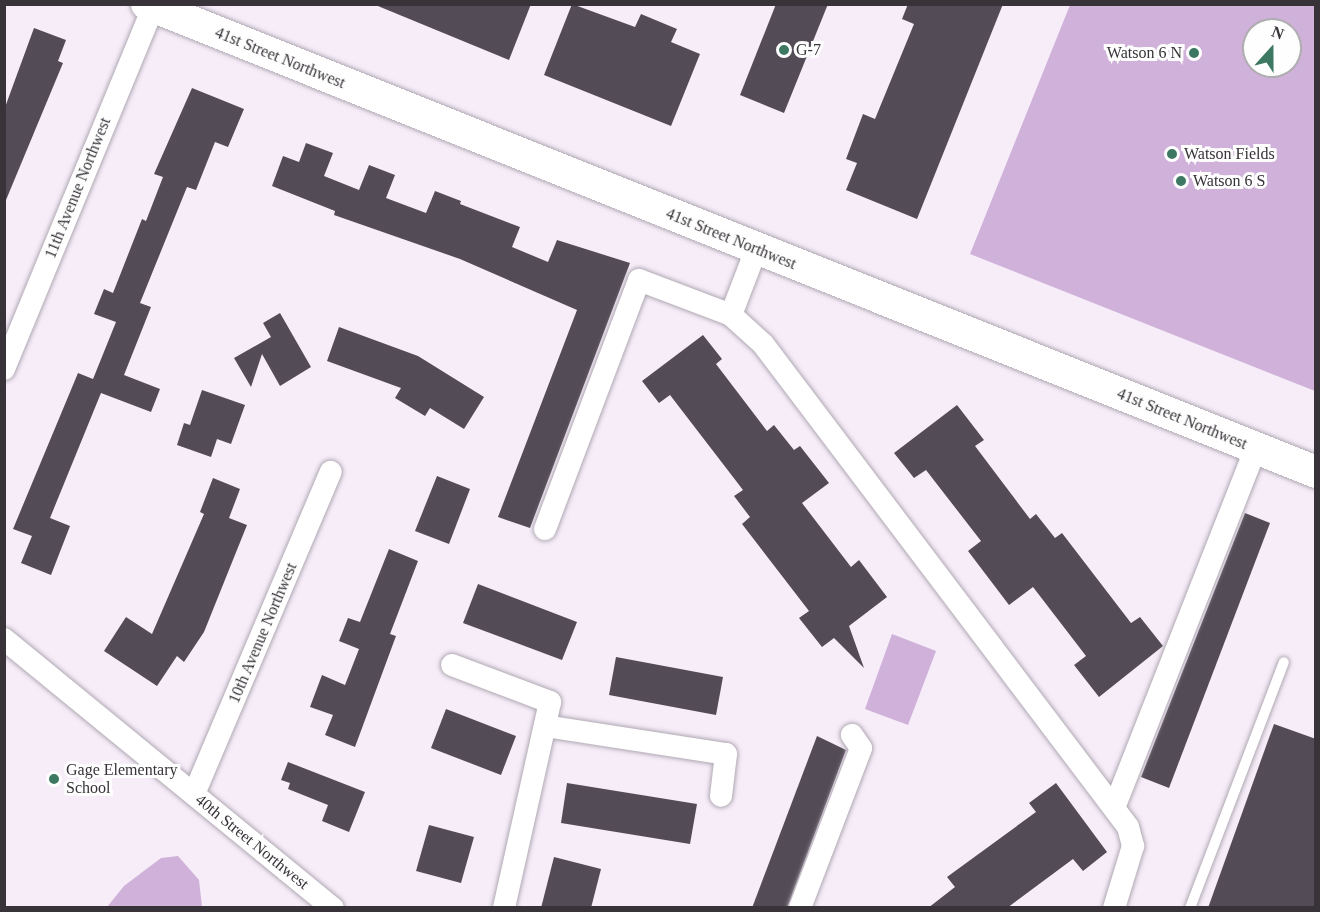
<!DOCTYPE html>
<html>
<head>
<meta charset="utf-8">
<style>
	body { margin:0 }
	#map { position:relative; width:1320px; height:912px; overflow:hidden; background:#f6edf9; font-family:"Times New Roman",serif }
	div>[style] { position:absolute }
	.green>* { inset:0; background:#cfb1d9 }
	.building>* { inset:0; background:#534c56 }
	.roads { filter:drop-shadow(0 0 2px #b0a8b3) drop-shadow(0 0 2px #b0a8b3) }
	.lane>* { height:10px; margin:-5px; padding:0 5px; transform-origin:5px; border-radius:5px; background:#fff }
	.street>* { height:22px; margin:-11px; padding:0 11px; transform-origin:11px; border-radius:11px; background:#fff }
	.secondary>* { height:32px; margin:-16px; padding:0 16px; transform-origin:16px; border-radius:16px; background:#fff }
	.dots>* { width:16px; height:16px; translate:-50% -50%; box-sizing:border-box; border:3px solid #fefefe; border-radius:50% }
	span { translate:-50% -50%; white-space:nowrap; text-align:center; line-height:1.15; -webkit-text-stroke:6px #fefefe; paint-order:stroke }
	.poi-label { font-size:16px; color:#373338 }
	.left { translate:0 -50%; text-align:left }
	.right { translate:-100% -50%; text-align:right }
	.street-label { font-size:16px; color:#373338 }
	.frame { position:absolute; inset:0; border:6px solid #373338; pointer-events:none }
	.north { position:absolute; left:1242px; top:18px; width:60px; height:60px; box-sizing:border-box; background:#fefefe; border:2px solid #aeadaf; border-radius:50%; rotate:21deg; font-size:16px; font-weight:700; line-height:24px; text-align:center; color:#373338 }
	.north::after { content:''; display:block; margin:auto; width:21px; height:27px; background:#3c7862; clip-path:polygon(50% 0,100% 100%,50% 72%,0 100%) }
</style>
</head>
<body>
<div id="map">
	<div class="green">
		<i style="clip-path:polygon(evenodd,1070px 5px,1315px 5px,1315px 391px,970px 254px,1070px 5px,1254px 30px,1290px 30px,1290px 66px,1254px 66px,1254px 30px)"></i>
		<i style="clip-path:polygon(892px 634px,936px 651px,908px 725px,865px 709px)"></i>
		<i style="clip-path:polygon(178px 856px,199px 880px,202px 907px,107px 907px,124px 886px,161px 858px)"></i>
	</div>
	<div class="building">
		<i style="clip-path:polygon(373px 4px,531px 4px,509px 60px)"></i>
		<i style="clip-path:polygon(572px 4px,635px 27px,641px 14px,677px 29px,671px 42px,700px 54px,671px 126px,544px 75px)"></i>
		<i style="clip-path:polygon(776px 4px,828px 4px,784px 113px,740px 95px)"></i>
		<i style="clip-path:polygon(908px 4px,1003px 4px,917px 219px,846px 190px,857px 163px,846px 159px,863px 114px,875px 119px,914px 24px,902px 19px)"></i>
		<i style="clip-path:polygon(34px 28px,66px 40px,58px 61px,63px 63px,6px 200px,4px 110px)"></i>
		<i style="clip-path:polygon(192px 88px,244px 109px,228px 147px,215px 142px,196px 190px,187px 187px,140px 303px,151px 307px,124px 375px,160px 389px,151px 412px,101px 393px,50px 518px,70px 526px,51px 575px,21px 563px,32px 536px,13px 529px,78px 373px,93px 379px,116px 322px,94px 314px,104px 289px,113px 293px,142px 219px,146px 221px,163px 177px,154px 174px)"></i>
		<i style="clip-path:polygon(306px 143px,333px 153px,324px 176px,359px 190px,369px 165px,395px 175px,386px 198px,426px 213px,435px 191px,461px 201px,460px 204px,520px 227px,512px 247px,548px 262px,557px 240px,630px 263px,530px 528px,498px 517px,577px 310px,460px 259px,334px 215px,335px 211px,272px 186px,283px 156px,299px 162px)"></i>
		<i style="clip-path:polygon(280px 313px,311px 367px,280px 386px,262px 354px,251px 387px,234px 358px,271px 337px,263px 323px)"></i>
		<i style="clip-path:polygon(339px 327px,418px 356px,484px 397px,464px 429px,430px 408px,425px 416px,395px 398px,401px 388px,327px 361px)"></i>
		<i style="clip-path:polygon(703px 335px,722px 359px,716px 364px,767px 431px,774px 425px,794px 450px,800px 446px,829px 483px,802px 503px,851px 567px,859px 560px,887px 597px,849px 626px,864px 668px,834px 638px,822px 647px,799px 618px,809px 611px,742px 524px,750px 517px,734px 496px,743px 490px,670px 395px,659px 403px,642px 381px)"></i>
		<i style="clip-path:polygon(202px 390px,245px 405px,231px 444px,217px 439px,211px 457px,177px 445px,184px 423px,190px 425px)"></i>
		<i style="clip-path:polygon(957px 405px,984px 440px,975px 446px,1030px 519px,1036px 514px,1055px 538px,1062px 533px,1131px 623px,1140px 617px,1163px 646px,1099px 697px,1074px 665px,1086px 656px,1033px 587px,1009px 605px,968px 551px,981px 541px,926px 470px,914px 478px,894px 453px)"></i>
		<i style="clip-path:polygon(437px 476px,470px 489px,449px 544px,415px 531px)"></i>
		<i style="clip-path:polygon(213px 478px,240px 489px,229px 518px,247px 525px,204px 632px,184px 662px,177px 656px,157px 686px,104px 651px,126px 617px,152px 634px,204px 514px,200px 512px)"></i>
		<i style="clip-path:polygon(1245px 513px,1270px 523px,1169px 788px,1141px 777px)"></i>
		<i style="clip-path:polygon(389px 549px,418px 561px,390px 634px,396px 636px,355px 747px,325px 735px,333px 715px,310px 707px,322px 675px,345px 685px,359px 649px,339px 641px,348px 618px,360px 622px)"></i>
		<i style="clip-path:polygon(478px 584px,577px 622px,562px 660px,463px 623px)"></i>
		<i style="clip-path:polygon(616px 657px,723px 677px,716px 715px,609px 695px)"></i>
		<i style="clip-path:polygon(446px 709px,516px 736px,501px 775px,431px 748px)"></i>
		<i style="clip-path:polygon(1274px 724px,1316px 739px,1316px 908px,1208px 908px)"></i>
		<i style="clip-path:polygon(817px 736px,846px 750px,787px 908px,752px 908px)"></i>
		<i style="clip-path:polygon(288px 762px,365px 792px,349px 832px,322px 821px,328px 805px,288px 789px,290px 783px,281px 780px)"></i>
		<i style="clip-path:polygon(567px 783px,697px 804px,690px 844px,561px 823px)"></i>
		<i style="clip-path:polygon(1056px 783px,1107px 852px,1083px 871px,1073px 859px,1007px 908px,928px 908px,955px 887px,947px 877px,1036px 812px,1029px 803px)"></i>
		<i style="clip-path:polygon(429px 825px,474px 837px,461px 883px,416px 871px)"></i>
		<i style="clip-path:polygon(554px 857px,601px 869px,591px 908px,541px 908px)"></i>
	</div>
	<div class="roads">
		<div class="lane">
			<i style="left:1190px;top:908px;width:263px;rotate:-69.1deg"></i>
		</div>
		<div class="street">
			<i style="left:731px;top:315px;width:70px;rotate:-69deg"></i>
			<i style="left:4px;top:369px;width:391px;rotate:-67.6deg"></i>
			<i style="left:545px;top:529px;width:266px;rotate:-69.3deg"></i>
			<i style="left:639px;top:280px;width:98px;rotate:20.8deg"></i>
			<i style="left:731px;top:315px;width:43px;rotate:42.2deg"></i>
			<i style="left:763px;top:344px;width:605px;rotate:52.92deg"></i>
			<i style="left:1128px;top:827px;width:20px;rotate:75deg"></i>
			<i style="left:1133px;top:846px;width:65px;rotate:107deg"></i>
			<i style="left:4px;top:639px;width:425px;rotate:39.3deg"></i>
			<i style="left:452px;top:665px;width:105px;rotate:20.7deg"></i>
			<i style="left:550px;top:702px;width:211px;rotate:102.6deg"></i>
			<i style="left:545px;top:726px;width:183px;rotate:8.8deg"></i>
			<i style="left:726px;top:754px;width:42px;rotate:96.8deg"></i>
			<i style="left:194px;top:794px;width:350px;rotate:-67deg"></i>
			<i style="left:1114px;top:808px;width:387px;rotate:-68.5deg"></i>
			<i style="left:800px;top:908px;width:171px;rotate:-69.1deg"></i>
			<i style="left:861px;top:748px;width:16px;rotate:-125deg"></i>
		</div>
		<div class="secondary">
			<i style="left:147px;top:4px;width:1259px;rotate:21.82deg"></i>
		</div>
	</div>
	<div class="dots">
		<i style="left:784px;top:50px;background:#3c7862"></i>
		<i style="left:1194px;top:53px;background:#3c7862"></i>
		<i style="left:1172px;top:154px;background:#3c7862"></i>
		<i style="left:1181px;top:181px;background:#3c7862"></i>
		<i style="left:54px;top:779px;background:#3c7862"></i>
	</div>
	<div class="poi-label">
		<span class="left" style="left:796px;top:50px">G-7</span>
		<span class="right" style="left:1182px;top:53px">Watson 6 N</span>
		<span class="left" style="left:1184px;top:154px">Watson Fields</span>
		<span class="left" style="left:1193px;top:181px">Watson 6 S</span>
		<span class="left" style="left:66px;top:779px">Gage Elementary<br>School</span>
	</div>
	<div class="street-label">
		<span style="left:280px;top:58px;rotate:22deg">41st Street Northwest</span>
		<span style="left:78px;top:188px;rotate:-68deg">11th Avenue Northwest</span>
		<span style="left:731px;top:239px;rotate:22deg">41st Street Northwest</span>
		<span style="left:1182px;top:419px;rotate:22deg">41st Street Northwest</span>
		<span style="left:263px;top:633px;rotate:-67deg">10th Avenue Northwest</span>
		<span style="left:252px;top:842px;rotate:39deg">40th Street Northwest</span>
	</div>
	<div class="frame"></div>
	<div class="north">N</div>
</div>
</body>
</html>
